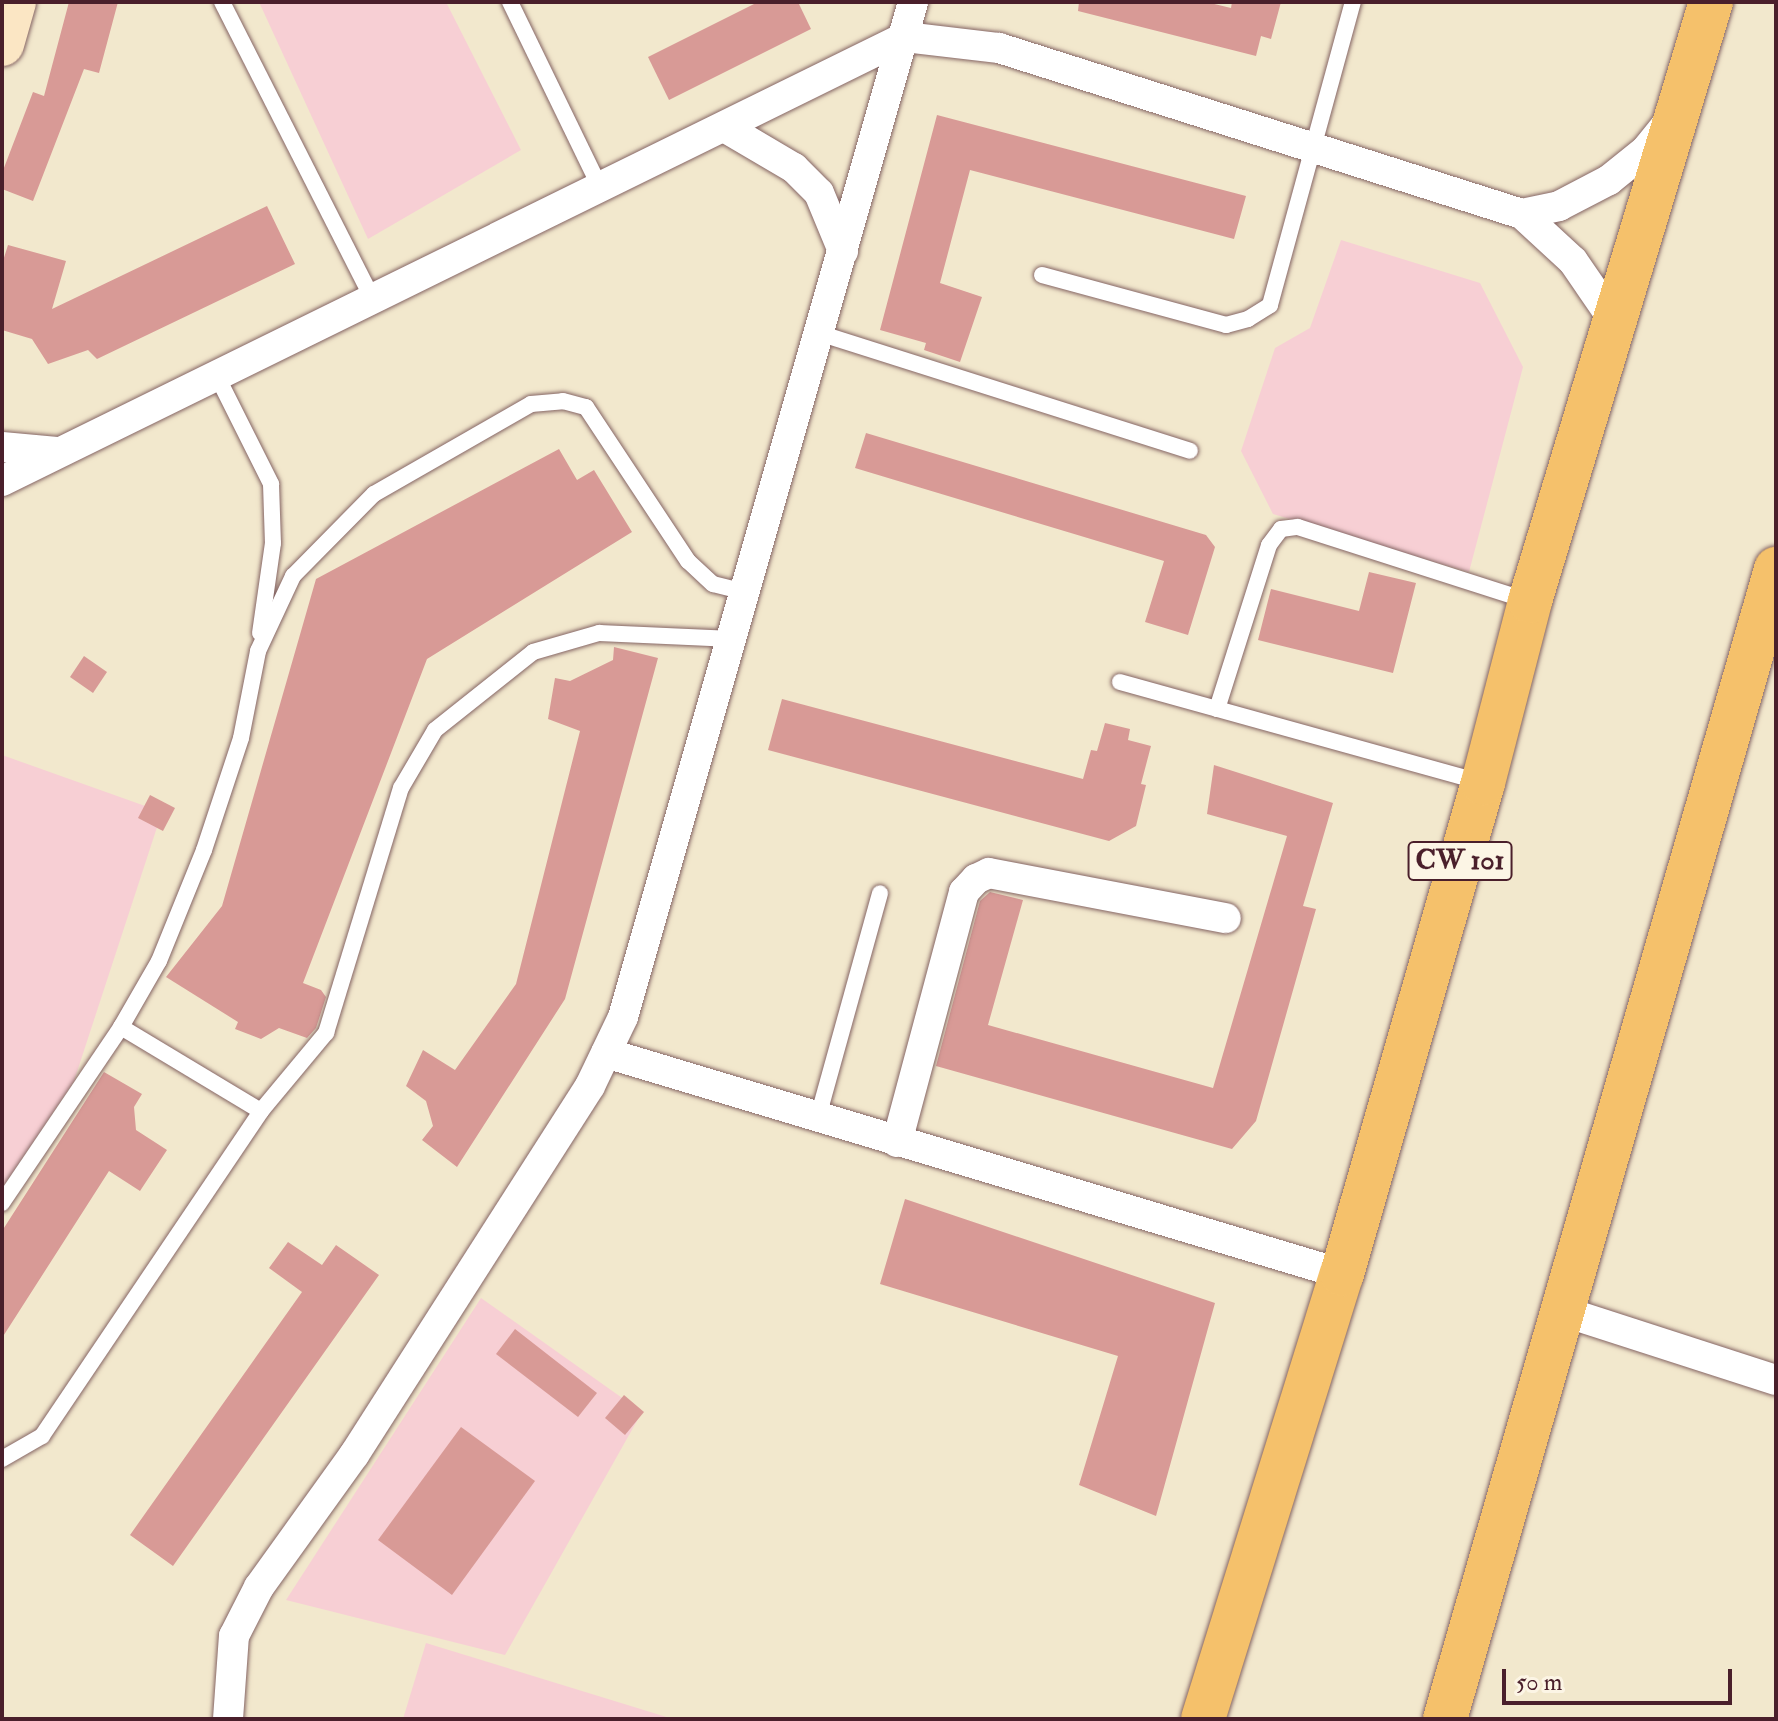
<!DOCTYPE html>
<html>
<head>
<meta charset="utf-8">
<style>
	body { margin:0 }
	#map { position:relative; width:1778px; height:1721px; overflow:hidden; background:#f2e8cd; font-family:"IM FELL Double Pica",serif }
	div>[style] { position:absolute }
	.built>* { inset:0; background:#f7cfd4 }
	.building>* { inset:0; background:#d89a96 }
	.roads { filter:drop-shadow(0 0 2px #856564) drop-shadow(0 0 2px #856564) }
	.lane>* { height:16px; margin:-8px; padding:0 8px; transform-origin:8px; border-radius:8px; background:#fff }
	.street>* { height:30px; margin:-15px; padding:0 15px; transform-origin:15px; border-radius:15px; background:#fff }
	.secondary>* { height:44px; margin:-22px; padding:0 22px; transform-origin:22px; border-radius:22px; background:#fbe6c4 }
	.primary>* { height:44px; margin:-22px; padding:0 22px; transform-origin:22px; border-radius:22px; background:#f5c16b }
	span { translate:-50% -50%; white-space:nowrap; text-align:center; line-height:1.15; -webkit-text-stroke:7px #fcf5e5; paint-order:stroke }
	.shield-label span { padding:2px 6px; background:#fcf5e5; border:2px solid; border-radius:6px; -webkit-text-stroke-width:0 }
	.shield-label { font-size:28px; color:#4a1f2b; font-weight:700 }
	.frame { position:absolute; inset:0; border:4px solid #4a1f2b; pointer-events:none }
	.scale { position:absolute; left:1502px; top:1669px; width:230px; height:36px; box-sizing:border-box; border:4px solid #4a1f2b; border-top:0; padding-left:10px; font-size:24px; line-height:28px; white-space:nowrap; color:#4a1f2b; -webkit-text-stroke:6px #fcf5e5; paint-order:stroke }
</style>
</head>
<body>
<div id="map">
	<div class="built">
		<i style="clip-path:polygon(259px 2px,446px 2px,521px 150px,368px 239px)"></i>
		<i style="clip-path:polygon(1341px 240px,1480px 283px,1523px 367px,1469px 572px,1273px 514px,1241px 451px,1275px 348px,1310px 328px)"></i>
		<i style="clip-path:polygon(2px 755px,162px 812px,74px 1081px,2px 1188px)"></i>
		<i style="clip-path:polygon(481px 1298px,642px 1412px,505px 1655px,286px 1600px)"></i>
		<i style="clip-path:polygon(426px 1643px,673px 1719px,403px 1719px)"></i>
	</div>
	<div class="building">
		<i style="clip-path:polygon(69px 2px,118px 2px,99px 73px,84px 69px,33px 201px,2px 189px,2px 173px,33px 92px,44px 96px)"></i>
		<i style="clip-path:polygon(758px 2px,798px 2px,811px 29px,669px 100px,648px 57px)"></i>
		<i style="clip-path:polygon(1079px 2px,1206px 2px,1231px 8px,1232px 2px,1281px 2px,1271px 39px,1261px 36px,1256px 56px,1078px 11px)"></i>
		<i style="clip-path:polygon(937px 115px,1246px 196px,1234px 239px,970px 170px,940px 283px,982px 297px,960px 362px,924px 350px,926px 343px,880px 330px)"></i>
		<i style="clip-path:polygon(267px 206px,295px 264px,97px 359px,88px 350px,48px 364px,32px 339px,2px 330px,2px 264px,8px 245px,66px 261px,52px 309px)"></i>
		<i style="clip-path:polygon(866px 433px,1206px 535px,1215px 547px,1188px 635px,1145px 622px,1164px 561px,855px 468px)"></i>
		<i style="clip-path:polygon(559px 449px,577px 480px,594px 470px,632px 532px,427px 659px,303px 983px,321px 990px,326px 997px,316px 1028px,307px 1038px,279px 1028px,261px 1039px,235px 1029px,238px 1022px,166px 977px,222px 906px,316px 579px)"></i>
		<i style="clip-path:polygon(1369px 572px,1416px 583px,1393px 673px,1258px 640px,1271px 589px,1359px 611px)"></i>
		<i style="clip-path:polygon(614px 647px,658px 658px,565px 999px,457px 1167px,422px 1140px,433px 1126px,426px 1101px,406px 1086px,423px 1050px,455px 1070px,516px 984px,580px 731px,548px 719px,555px 678px,570px 681px,613px 660px)"></i>
		<i style="clip-path:polygon(84px 656px,107px 672px,93px 693px,70px 677px)"></i>
		<i style="clip-path:polygon(782px 699px,1083px 779px,1091px 750px,1097px 751px,1105px 723px,1130px 729px,1128px 740px,1151px 746px,1141px 784px,1146px 785px,1136px 826px,1109px 841px,768px 750px)"></i>
		<i style="clip-path:polygon(1214px 765px,1333px 803px,1303px 906px,1316px 909px,1256px 1121px,1232px 1149px,936px 1066px,980px 901px,990px 892px,1023px 900px,988px 1025px,1213px 1088px,1287px 836px,1207px 814px)"></i>
		<i style="clip-path:polygon(150px 795px,175px 808px,163px 831px,138px 818px)"></i>
		<i style="clip-path:polygon(104px 1072px,142px 1094px,134px 1107px,136px 1130px,167px 1150px,140px 1191px,109px 1171px,2px 1338px,2px 1231px)"></i>
		<i style="clip-path:polygon(905px 1199px,1215px 1303px,1156px 1516px,1079px 1485px,1118px 1356px,880px 1284px)"></i>
		<i style="clip-path:polygon(288px 1242px,322px 1265px,336px 1245px,379px 1275px,173px 1566px,130px 1535px,302px 1292px,269px 1268px)"></i>
		<i style="clip-path:polygon(515px 1329px,597px 1393px,578px 1417px,496px 1354px)"></i>
		<i style="clip-path:polygon(624px 1395px,644px 1412px,625px 1435px,605px 1418px)"></i>
		<i style="clip-path:polygon(461px 1427px,535px 1481px,452px 1595px,378px 1540px)"></i>
	</div>
	<div class="roads">
		<div class="lane">
			<i style="left:222px;top:2px;width:333px;rotate:63.1deg"></i>
			<i style="left:510px;top:2px;width:206px;rotate:64.1deg"></i>
			<i style="left:1042px;top:275px;width:191px;rotate:15.2deg"></i>
			<i style="left:1226px;top:325px;width:23px;rotate:-15deg"></i>
			<i style="left:1248px;top:319px;width:26px;rotate:-32deg"></i>
			<i style="left:1270px;top:305px;width:314px;rotate:-74.7deg"></i>
			<i style="left:819px;top:333px;width:389px;rotate:17.6deg"></i>
			<i style="left:217px;top:376px;width:121px;rotate:63.4deg"></i>
			<i style="left:271px;top:484px;width:59px;rotate:88.1deg"></i>
			<i style="left:273px;top:543px;width:91px;rotate:98.2deg"></i>
			<i style="left:1120px;top:682px;width:375px;rotate:15.5deg"></i>
			<i style="left:1217px;top:709px;width:172px;rotate:-72.4deg"></i>
			<i style="left:1269px;top:545px;width:20px;rotate:-53deg"></i>
			<i style="left:1281px;top:529px;width:17px;rotate:-7deg"></i>
			<i style="left:1298px;top:527px;width:242px;rotate:17.8deg"></i>
			<i style="left:121px;top:1027px;width:163px;rotate:31deg"></i>
			<i style="left:818px;top:1117px;width:232px;rotate:-74.5deg"></i>
			<i style="left:2px;top:1203px;width:212px;rotate:-55.9deg"></i>
			<i style="left:121px;top:1027px;width:76px;rotate:-60.1deg"></i>
			<i style="left:159px;top:961px;width:120px;rotate:-67.9deg"></i>
			<i style="left:204px;top:850px;width:118px;rotate:-71.7deg"></i>
			<i style="left:241px;top:738px;width:89px;rotate:-78.9deg"></i>
			<i style="left:258px;top:651px;width:83px;rotate:-65deg"></i>
			<i style="left:293px;top:576px;width:115px;rotate:-45.4deg"></i>
			<i style="left:374px;top:494px;width:181px;rotate:-29.8deg"></i>
			<i style="left:531px;top:404px;width:32px;rotate:-5deg"></i>
			<i style="left:563px;top:401px;width:24px;rotate:15deg"></i>
			<i style="left:586px;top:407px;width:185px;rotate:56.5deg"></i>
			<i style="left:688px;top:561px;width:34px;rotate:43deg"></i>
			<i style="left:713px;top:584px;width:34px;rotate:14deg"></i>
			<i style="left:2px;top:1459px;width:46px;rotate:-29.9deg"></i>
			<i style="left:42px;top:1436px;width:392px;rotate:-56deg"></i>
			<i style="left:261px;top:1111px;width:102px;rotate:-50.2deg"></i>
			<i style="left:326px;top:1033px;width:256px;rotate:-73deg"></i>
			<i style="left:401px;top:788px;width:67px;rotate:-59.6deg"></i>
			<i style="left:435px;top:730px;width:125px;rotate:-38.5deg"></i>
			<i style="left:533px;top:652px;width:69px;rotate:-16.1deg"></i>
			<i style="left:599px;top:633px;width:134px;rotate:2.6deg"></i>
		</div>
		<div class="street">
			<i style="left:726px;top:128px;width:79px;rotate:30.5deg"></i>
			<i style="left:794px;top:168px;width:35px;rotate:45deg"></i>
			<i style="left:819px;top:193px;width:63px;rotate:67.5deg"></i>
			<i style="left:1522px;top:214px;width:38px;rotate:-12deg"></i>
			<i style="left:1559px;top:206px;width:56px;rotate:-27.5deg"></i>
			<i style="left:1609px;top:180px;width:48px;rotate:-39deg"></i>
			<i style="left:1646px;top:150px;width:36px;rotate:-51deg"></i>
			<i style="left:2px;top:447px;width:55px;rotate:5.2deg"></i>
			<i style="left:2px;top:481px;width:1006px;rotate:-26.18deg"></i>
			<i style="left:905px;top:37px;width:95px;rotate:6.7deg"></i>
			<i style="left:999px;top:48px;width:549px;rotate:17.61deg"></i>
			<i style="left:1522px;top:214px;width:69px;rotate:42.7deg"></i>
			<i style="left:1573px;top:261px;width:74px;rotate:55.5deg"></i>
			<i style="left:606px;top:1053px;width:768px;rotate:16.71deg"></i>
			<i style="left:897px;top:1142px;width:259px;rotate:-75deg"></i>
			<i style="left:964px;top:892px;width:18px;rotate:-47deg"></i>
			<i style="left:976px;top:879px;width:14px;rotate:-25deg"></i>
			<i style="left:989px;top:873px;width:241px;rotate:10.8deg"></i>
			<i style="left:1562px;top:1311px;width:225px;rotate:17.9deg"></i>
			<i style="left:228px;top:1719px;width:83px;rotate:-85.9deg"></i>
			<i style="left:234px;top:1636px;width:55px;rotate:-63deg"></i>
			<i style="left:259px;top:1587px;width:163px;rotate:-54.3deg"></i>
			<i style="left:354px;top:1455px;width:438px;rotate:-57.4deg"></i>
			<i style="left:590px;top:1086px;width:76px;rotate:-64.4deg"></i>
			<i style="left:623px;top:1017px;width:1056px;rotate:-74.05deg"></i>
		</div>
		<div class="secondary">
			<i style="left:2px;top:44px;width:44px;rotate:-74.1deg"></i>
		</div>
		<div class="primary">
			<i style="left:1203px;top:1719px;width:466px;rotate:-72.7deg"></i>
			<i style="left:1342px;top:1274px;width:511px;rotate:-73.98deg"></i>
			<i style="left:1483px;top:783px;width:188px;rotate:-75.5deg"></i>
			<i style="left:1530px;top:601px;width:626px;rotate:-73.19deg"></i>
			<i style="left:1445px;top:1719px;width:1197px;rotate:-73.94deg"></i>
		</div>
	</div>
	<div class="shield-label">
		<span style="left:1460px;top:861px">CW 101</span>
	</div>
	<div class="frame"></div>
	<div class="scale">50 m</div>
</div>
</body>
</html>
